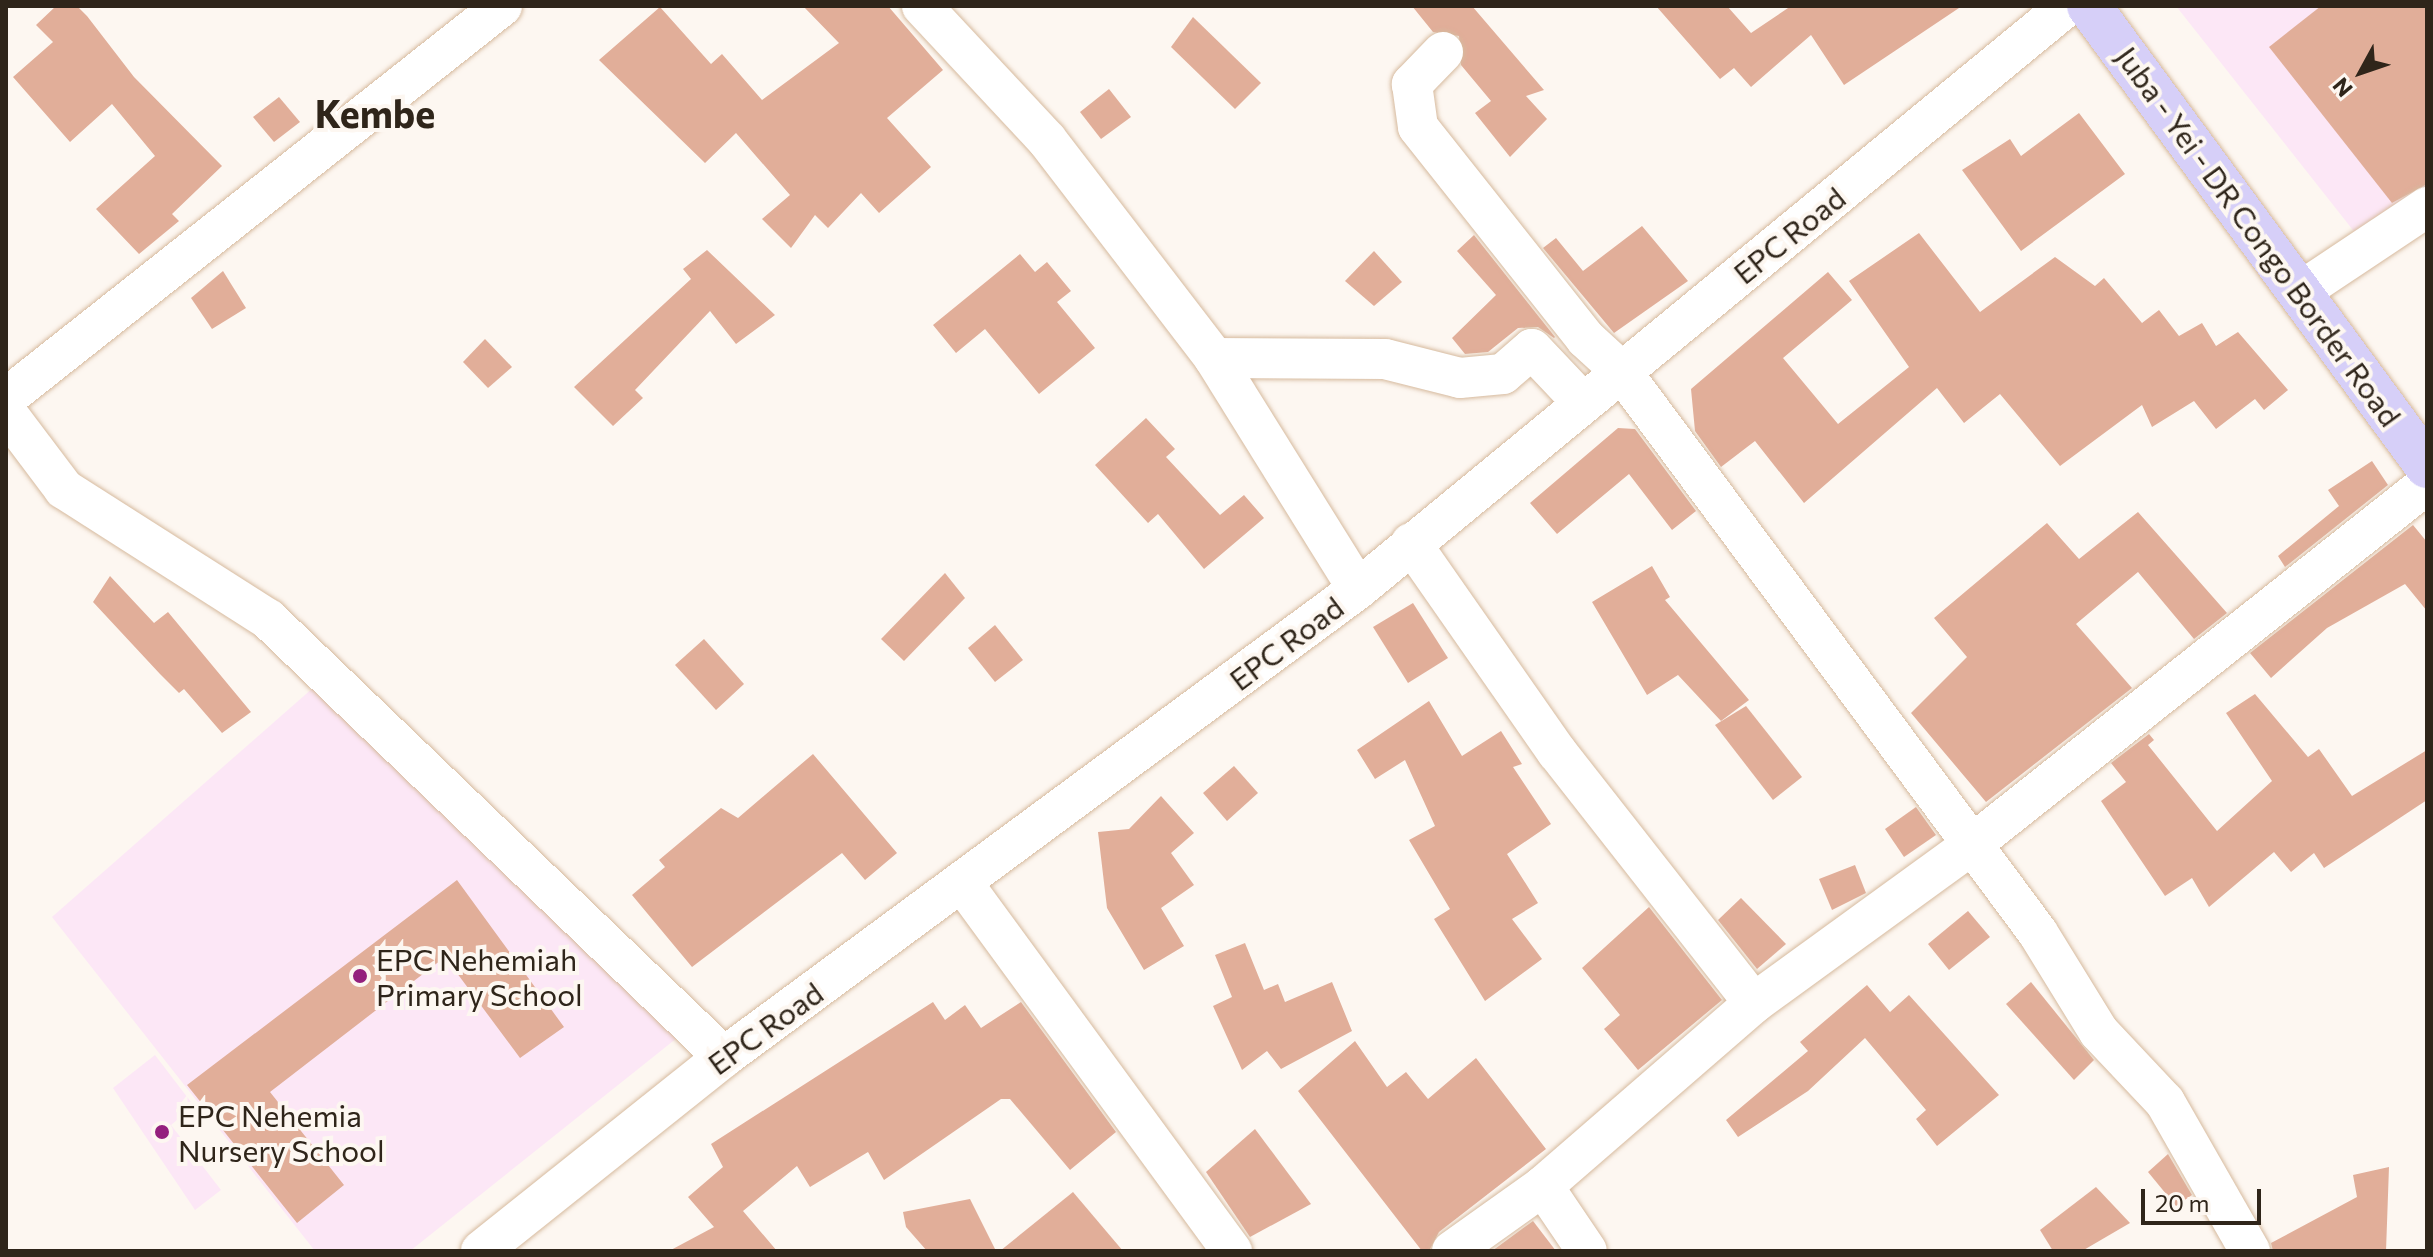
<!DOCTYPE html>
<html>
<head>
<meta charset="utf-8">
<style>
	body { margin:0 }
	#map { position:relative; width:2433px; height:1257px; overflow:hidden; background:#fdf7f1; font-family:Commissioner,sans-serif }
	div>[style] { position:absolute }
	.education>* { inset:0; background:#fce7f6 }
	.building>* { inset:0; background:#e1ae99 }
	.roads { filter:drop-shadow(0 0 2px #d6ba9e) drop-shadow(0 0 2px #d6ba9e) }
	.minor>* { height:40px; margin:-20px; padding:0 20px; transform-origin:20px; border-radius:20px; background:#fff }
	.major>* { height:44px; margin:-22px; padding:0 22px; transform-origin:22px; border-radius:22px; background:#d6cff8 }
	.dots>* { width:22px; height:22px; translate:-50% -50%; box-sizing:border-box; border:4px solid #fdf7f1; border-radius:50% }
	span { translate:-50% -50%; white-space:nowrap; text-align:center; line-height:1.15; -webkit-text-stroke:8px #fdf7f1; paint-order:stroke }
	.street-label { font-size:30px; color:#2f251a }
	.poi-label { font-size:30px; color:#2f251a }
	.left { translate:0 -50%; text-align:left }
	.district-label { font-size:38px; color:#2f251a; font-weight:700 }
	.frame { position:absolute; inset:0; border:8px solid #2f251a; pointer-events:none }
	.north { position:absolute; left:2321px; top:32px; width:80px; height:80px; -webkit-text-stroke:6px #fdf7f1; paint-order:stroke; rotate:230deg; font-size:22px; font-weight:700; line-height:32px; text-align:center; color:#2f251a }
	.north::after { content:''; display:block; margin:auto; width:28px; height:36px; background:#2f251a; clip-path:polygon(50% 0,100% 100%,50% 72%,0 100%) }
	.scale { position:absolute; left:2141px; top:1189px; width:120px; height:36px; box-sizing:border-box; border:4px solid #2f251a; border-top:0; padding-left:10px; font-size:24px; line-height:28px; white-space:nowrap; color:#2f251a; -webkit-text-stroke:6px #fdf7f1; paint-order:stroke }
</style>
</head>
<body>
<div id="map">
	<div class="education">
		<i style="clip-path:polygon(2176px 6px,2427px 6px,2427px 194px,2360px 239px)"></i>
		<i style="clip-path:polygon(322px 680px,682px 1034px,410px 1251px,315px 1251px,52px 917px)"></i>
		<i style="clip-path:polygon(155px 1055px,194px 1106px,171px 1125px,221px 1190px,195px 1210px,113px 1088px)"></i>
	</div>
	<div class="building">
		<i style="clip-path:polygon(56px 6px,77px 6px,87px 16px,134px 77px,222px 166px,172px 214px,179px 221px,139px 254px,96px 209px,155px 156px,112px 104px,70px 142px,13px 77px,53px 42px,36px 25px)"></i>
		<i style="clip-path:polygon(803px 6px,888px 6px,943px 70px,887px 118px,931px 167px,879px 213px,861px 193px,828px 228px,815px 215px,791px 248px,762px 219px,790px 195px,736px 133px,705px 163px,599px 60px,660px 7px,711px 64px,722px 54px,762px 100px,839px 43px)"></i>
		<i style="clip-path:polygon(1412px 6px,1472px 6px,1544px 90px,1526px 96px,1547px 119px,1510px 157px,1475px 113px,1491px 101px,1461px 65px,1459px 36px,1433px 32px)"></i>
		<i style="clip-path:polygon(1656px 6px,1727px 6px,1751px 33px,1791px 6px,1962px 6px,1844px 85px,1811px 35px,1751px 87px,1734px 68px,1720px 79px)"></i>
		<i style="clip-path:polygon(2321px 6px,2427px 6px,2427px 184px,2392px 203px,2269px 47px)"></i>
		<i style="clip-path:polygon(1193px 17px,1261px 83px,1235px 109px,1171px 47px)"></i>
		<i style="clip-path:polygon(1109px 89px,1131px 117px,1101px 139px,1080px 112px)"></i>
		<i style="clip-path:polygon(279px 97px,300px 122px,274px 142px,253px 117px)"></i>
		<i style="clip-path:polygon(2079px 113px,2125px 174px,2021px 251px,1962px 170px,2010px 139px,2021px 156px)"></i>
		<i style="clip-path:polygon(1642px 226px,1688px 281px,1614px 333px,1543px 248px,1556px 238px,1583px 271px)"></i>
		<i style="clip-path:polygon(1919px 233px,1980px 312px,2055px 257px,2095px 286px,2104px 278px,2142px 323px,2159px 310px,2179px 336px,2202px 323px,2216px 346px,2238px 332px,2288px 390px,2264px 410px,2255px 399px,2216px 429px,2194px 401px,2152px 427px,2142px 405px,2060px 466px,2000px 394px,1964px 423px,1937px 388px,1804px 503px,1755px 441px,1721px 467px,1695px 431px,1691px 389px,1828px 272px,1852px 300px,1783px 358px,1838px 424px,1909px 367px,1849px 281px)"></i>
		<i style="clip-path:polygon(1474px 235px,1555px 337px,1554px 338px,1538px 327px,1518px 328px,1488px 352px,1465px 354px,1452px 338px,1496px 295px,1457px 251px)"></i>
		<i style="clip-path:polygon(707px 250px,775px 315px,736px 344px,710px 311px,635px 390px,643px 398px,613px 426px,574px 387px,691px 279px,683px 269px)"></i>
		<i style="clip-path:polygon(1374px 251px,1402px 282px,1374px 306px,1345px 281px)"></i>
		<i style="clip-path:polygon(1020px 254px,1035px 272px,1047px 262px,1071px 291px,1057px 302px,1095px 348px,1039px 394px,985px 329px,956px 353px,933px 325px)"></i>
		<i style="clip-path:polygon(223px 271px,246px 308px,212px 329px,191px 298px)"></i>
		<i style="clip-path:polygon(485px 339px,512px 367px,488px 388px,463px 362px)"></i>
		<i style="clip-path:polygon(1146px 418px,1175px 449px,1166px 457px,1220px 515px,1244px 495px,1264px 518px,1204px 569px,1158px 514px,1148px 523px,1095px 465px)"></i>
		<i style="clip-path:polygon(1618px 428px,1635px 429px,1696px 511px,1672px 530px,1629px 474px,1557px 534px,1530px 503px)"></i>
		<i style="clip-path:polygon(2372px 461px,2388px 485px,2285px 567px,2278px 556px,2339px 506px,2328px 490px)"></i>
		<i style="clip-path:polygon(2138px 512px,2227px 613px,2194px 639px,2138px 572px,2076px 624px,2132px 688px,1986px 802px,1911px 713px,1967px 657px,1934px 618px,2047px 523px,2079px 559px)"></i>
		<i style="clip-path:polygon(2413px 525px,2427px 542px,2427px 611px,2405px 584px,2327px 628px,2271px 678px,2250px 653px)"></i>
		<i style="clip-path:polygon(1652px 566px,1670px 597px,1665px 600px,1749px 700px,1721px 721px,1678px 675px,1647px 695px,1592px 602px)"></i>
		<i style="clip-path:polygon(945px 573px,965px 598px,904px 661px,881px 639px)"></i>
		<i style="clip-path:polygon(110px 576px,154px 623px,168px 612px,251px 712px,222px 733px,184px 689px,179px 693px,160px 674px,93px 602px)"></i>
		<i style="clip-path:polygon(1413px 603px,1448px 658px,1408px 683px,1373px 627px)"></i>
		<i style="clip-path:polygon(995px 625px,1023px 660px,995px 682px,968px 648px)"></i>
		<i style="clip-path:polygon(704px 639px,744px 684px,716px 710px,675px 665px)"></i>
		<i style="clip-path:polygon(2255px 694px,2308px 757px,2319px 749px,2352px 796px,2427px 750px,2427px 800px,2324px 868px,2314px 853px,2291px 872px,2274px 852px,2209px 907px,2192px 878px,2165px 896px,2101px 801px,2126px 782px,2111px 763px,2149px 734px,2154px 740px,2148px 745px,2217px 831px,2272px 781px,2226px 713px)"></i>
		<i style="clip-path:polygon(1429px 701px,1462px 756px,1501px 731px,1522px 764px,1513px 767px,1551px 824px,1507px 854px,1538px 903px,1512px 919px,1542px 959px,1485px 1001px,1434px 919px,1450px 909px,1409px 840px,1435px 826px,1405px 760px,1375px 779px,1357px 750px)"></i>
		<i style="clip-path:polygon(1746px 706px,1802px 777px,1773px 800px,1715px 725px)"></i>
		<i style="clip-path:polygon(813px 754px,897px 853px,865px 880px,842px 853px,692px 967px,632px 895px,665px 867px,659px 860px,721px 808px,738px 818px)"></i>
		<i style="clip-path:polygon(1234px 766px,1258px 793px,1227px 821px,1203px 793px)"></i>
		<i style="clip-path:polygon(1161px 796px,1194px 833px,1171px 853px,1194px 885px,1161px 908px,1184px 946px,1144px 970px,1107px 908px,1098px 832px,1129px 829px)"></i>
		<i style="clip-path:polygon(1916px 807px,1936px 835px,1904px 857px,1885px 829px)"></i>
		<i style="clip-path:polygon(1855px 865px,1866px 893px,1832px 910px,1819px 879px)"></i>
		<i style="clip-path:polygon(457px 880px,564px 1027px,520px 1058px,445px 957px,270px 1092px,344px 1185px,297px 1223px,187px 1085px)"></i>
		<i style="clip-path:polygon(1741px 898px,1786px 944px,1757px 969px,1718px 920px)"></i>
		<i style="clip-path:polygon(1649px 907px,1722px 1000px,1638px 1070px,1604px 1029px,1620px 1015px,1582px 968px)"></i>
		<i style="clip-path:polygon(1968px 911px,1990px 937px,1949px 970px,1928px 944px)"></i>
		<i style="clip-path:polygon(1245px 943px,1264px 990px,1278px 984px,1285px 1002px,1332px 982px,1352px 1031px,1281px 1069px,1267px 1051px,1242px 1070px,1213px 1006px,1232px 997px,1215px 955px)"></i>
		<i style="clip-path:polygon(2031px 982px,2094px 1060px,2074px 1080px,2006px 1004px)"></i>
		<i style="clip-path:polygon(1867px 985px,1890px 1012px,1909px 995px,1999px 1095px,1937px 1146px,1916px 1119px,1926px 1110px,1865px 1038px,1808px 1091px,1738px 1137px,1726px 1120px,1808px 1051px,1800px 1042px)"></i>
		<i style="clip-path:polygon(933px 1002px,945px 1020px,965px 1005px,981px 1028px,1021px 1002px,1116px 1132px,1070px 1170px,1010px 1099px,1001px 1099px,884px 1180px,868px 1152px,810px 1187px,797px 1166px,743px 1211px,777px 1251px,669px 1251px,714px 1227px,688px 1197px,723px 1167px,711px 1144px)"></i>
		<i style="clip-path:polygon(1355px 1041px,1387px 1087px,1406px 1072px,1428px 1099px,1476px 1058px,1546px 1149px,1439px 1232px,1429px 1251px,1422px 1251px,1298px 1091px)"></i>
		<i style="clip-path:polygon(1255px 1129px,1311px 1204px,1250px 1237px,1206px 1172px)"></i>
		<i style="clip-path:polygon(2168px 1154px,2192px 1195px,2176px 1206px,2148px 1172px)"></i>
		<i style="clip-path:polygon(2389px 1167px,2386px 1251px,2273px 1251px,2271px 1243px,2357px 1197px,2353px 1175px)"></i>
		<i style="clip-path:polygon(2096px 1187px,2130px 1223px,2082px 1251px,2053px 1251px,2040px 1230px)"></i>
		<i style="clip-path:polygon(1073px 1192px,1123px 1251px,1000px 1251px)"></i>
		<i style="clip-path:polygon(970px 1199px,996px 1251px,927px 1251px,906px 1227px,903px 1212px)"></i>
		<i style="clip-path:polygon(1533px 1221px,1556px 1251px,1492px 1251px)"></i>
	</div>
	<div class="roads">
		<div class="minor">
			<i style="left:922px;top:6px;width:183px;rotate:47deg"></i>
			<i style="left:1047px;top:140px;width:275px;rotate:52.5deg"></i>
			<i style="left:1214px;top:358px;width:272px;rotate:58.1deg"></i>
			<i style="left:1443px;top:52px;width:45px;rotate:134.1deg"></i>
			<i style="left:1412px;top:84px;width:43px;rotate:82.1deg"></i>
			<i style="left:1418px;top:127px;width:270px;rotate:51.6deg"></i>
			<i style="left:1586px;top:339px;width:49px;rotate:42.5deg"></i>
			<i style="left:1622px;top:372px;width:698px;rotate:53.44deg"></i>
			<i style="left:2038px;top:933px;width:116px;rotate:58.4deg"></i>
			<i style="left:2099px;top:1032px;width:96px;rotate:46.7deg"></i>
			<i style="left:2165px;top:1102px;width:172px;rotate:60.3deg"></i>
			<i style="left:2304px;top:289px;width:148px;rotate:-33.7deg"></i>
			<i style="left:1214px;top:358px;width:171px;rotate:0.3deg"></i>
			<i style="left:1385px;top:359px;width:77px;rotate:14.2deg"></i>
			<i style="left:1460px;top:378px;width:43px;rotate:-5.3deg"></i>
			<i style="left:1503px;top:374px;width:38px;rotate:-41deg"></i>
			<i style="left:1532px;top:349px;width:74px;rotate:46.6deg"></i>
			<i style="left:6px;top:398px;width:632px;rotate:-38.32deg"></i>
			<i style="left:6px;top:412px;width:96px;rotate:53deg"></i>
			<i style="left:64px;top:489px;width:242px;rotate:32.5deg"></i>
			<i style="left:268px;top:619px;width:632px;rotate:43.85deg"></i>
			<i style="left:1411px;top:543px;width:255px;rotate:55.1deg"></i>
			<i style="left:1557px;top:752px;width:319px;rotate:51.9deg"></i>
			<i style="left:964px;top:885px;width:454px;rotate:53.8deg"></i>
			<i style="left:1543px;top:1186px;width:78px;rotate:55.9deg"></i>
			<i style="left:481px;top:1251px;width:311px;rotate:-38.6deg"></i>
			<i style="left:724px;top:1057px;width:788px;rotate:-36.43deg"></i>
			<i style="left:1358px;top:589px;width:918px;rotate:-39.43deg"></i>
			<i style="left:1452px;top:1251px;width:112px;rotate:-35.5deg"></i>
			<i style="left:1543px;top:1186px;width:279px;rotate:-40.9deg"></i>
			<i style="left:1754px;top:1003px;width:267px;rotate:-36deg"></i>
			<i style="left:1970px;top:846px;width:583px;rotate:-38.38deg"></i>
		</div>
		<div class="major">
			<i style="left:2089px;top:6px;width:571px;rotate:53.69deg"></i>
		</div>
	</div>
	<div class="dots">
		<i style="left:360px;top:976px;background:#94207d"></i>
		<i style="left:162px;top:1132px;background:#94207d"></i>
	</div>
	<div class="street-label">
		<span style="left:1789px;top:235px;rotate:-39deg">EPC Road</span>
		<span style="left:2259px;top:236px;rotate:54deg">Juba - Yei - DR Congo Border Road</span>
		<span style="left:1286px;top:643px;rotate:-37deg">EPC Road</span>
		<span style="left:765px;top:1028px;rotate:-36deg">EPC Road</span>
	</div>
	<div class="poi-label">
		<span class="left" style="left:376px;top:976px">EPC Nehemiah<br>Primary School</span>
		<span class="left" style="left:178px;top:1132px">EPC Nehemia<br>Nursery School</span>
	</div>
	<div class="district-label">
		<span style="left:375px;top:113px">Kembe</span>
	</div>
	<div class="frame"></div>
	<div class="north">N</div>
	<div class="scale">20 m</div>
</div>
</body>
</html>
